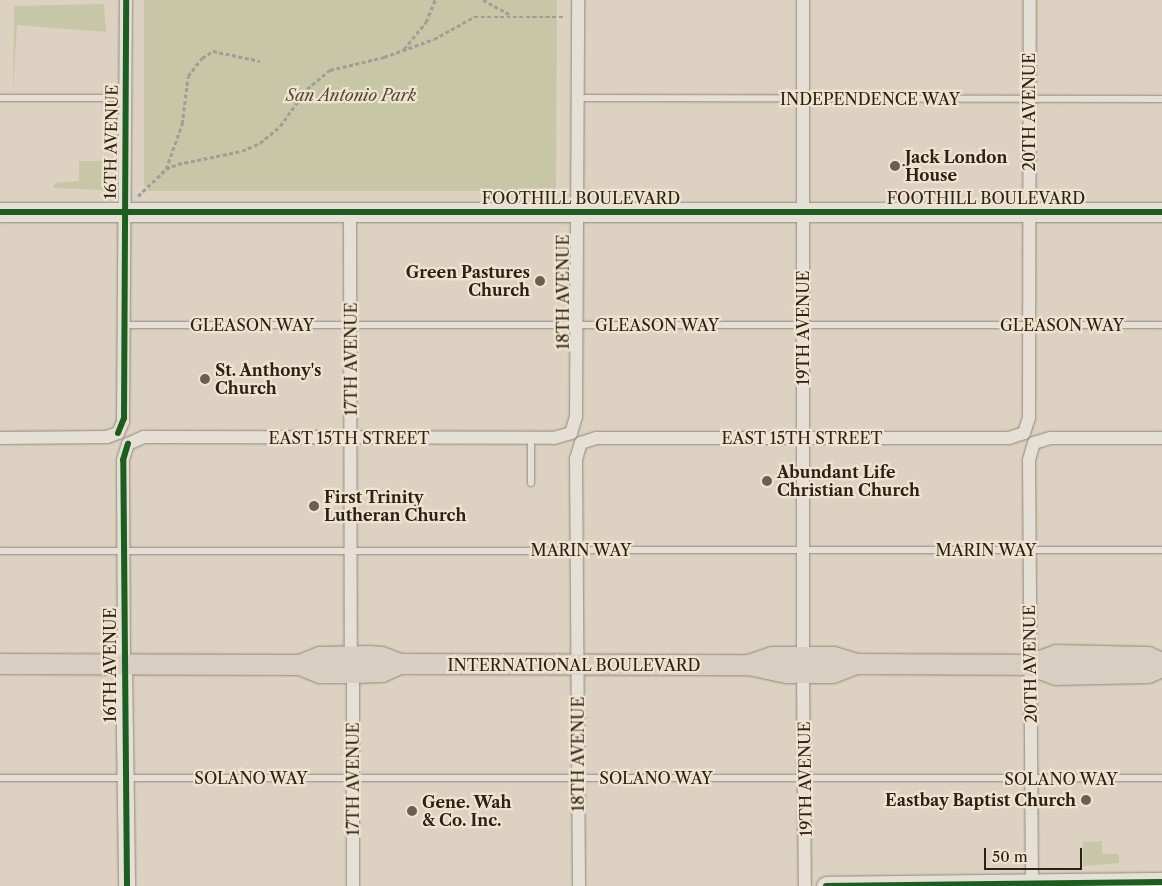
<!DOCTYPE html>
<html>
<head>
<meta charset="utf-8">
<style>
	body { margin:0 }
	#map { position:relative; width:1162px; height:886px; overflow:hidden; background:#ddd2c1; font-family:"Libre Caslon Text",serif }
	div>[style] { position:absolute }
	.green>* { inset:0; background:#c7c6a6 }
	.path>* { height:2.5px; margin-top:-1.25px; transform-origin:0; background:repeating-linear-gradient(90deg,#a29d96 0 4px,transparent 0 6.5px) }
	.roads { filter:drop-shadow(0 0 1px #90897d) drop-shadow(0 0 1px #90897d) }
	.service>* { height:6px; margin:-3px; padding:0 3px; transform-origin:3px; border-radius:3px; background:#e5dfd6 }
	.minor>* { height:12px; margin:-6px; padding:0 6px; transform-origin:6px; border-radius:6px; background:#e5dfd6 }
	.tertiary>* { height:16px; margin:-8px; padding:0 8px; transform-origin:8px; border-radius:8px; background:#e5dfd6 }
	.secondary>* { height:19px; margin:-9.5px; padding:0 9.5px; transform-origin:9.5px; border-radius:9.5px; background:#e5dfd6 }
	.primary>* { height:20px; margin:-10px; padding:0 10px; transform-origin:10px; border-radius:10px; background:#d8cfc2 }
	.cycleway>* { height:6px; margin:-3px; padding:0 3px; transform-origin:3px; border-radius:3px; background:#1b5e20 }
	.dots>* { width:14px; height:14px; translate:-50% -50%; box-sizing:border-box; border:2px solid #f0e4d0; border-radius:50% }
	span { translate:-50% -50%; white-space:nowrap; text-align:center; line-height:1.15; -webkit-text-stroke:4.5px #f0e4d0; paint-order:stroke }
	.park-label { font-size:16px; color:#4e4934; font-style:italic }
	.street-label { font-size:16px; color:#2b2215 }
	.poi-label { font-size:16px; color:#2b2215; font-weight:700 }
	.left { translate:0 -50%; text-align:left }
	.right { translate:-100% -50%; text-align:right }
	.scale { position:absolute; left:984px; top:848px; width:98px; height:22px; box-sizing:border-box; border:2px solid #2b2215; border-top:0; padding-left:6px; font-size:15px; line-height:18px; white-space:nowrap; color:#2b2215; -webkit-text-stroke:4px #f0e4d0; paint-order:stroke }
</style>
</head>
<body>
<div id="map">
	<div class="green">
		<i style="clip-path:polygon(144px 0,557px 0,556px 191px,148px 191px,144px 185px)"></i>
		<i style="clip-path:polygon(104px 4px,106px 32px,17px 25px,13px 92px,14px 6px)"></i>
		<i style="clip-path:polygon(79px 161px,104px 161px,104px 190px,53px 188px,55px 183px,79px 181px)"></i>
		<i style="clip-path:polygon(1102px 841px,1102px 854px,1119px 854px,1119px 863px,1083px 866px,1083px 842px)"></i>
	</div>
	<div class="path">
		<i style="left:483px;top:0;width:30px;rotate:28deg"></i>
		<i style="left:404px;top:49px;width:35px;rotate:-51deg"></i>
		<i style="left:426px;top:22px;width:24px;rotate:-68deg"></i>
		<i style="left:166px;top:169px;width:48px;rotate:-70.4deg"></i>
		<i style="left:182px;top:124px;width:48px;rotate:-82.9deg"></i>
		<i style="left:188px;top:76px;width:23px;rotate:-52deg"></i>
		<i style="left:202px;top:58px;width:13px;rotate:-32deg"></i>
		<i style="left:213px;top:51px;width:48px;rotate:12deg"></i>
		<i style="left:138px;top:196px;width:39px;rotate:-44deg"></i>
		<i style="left:166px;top:169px;width:13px;rotate:-23deg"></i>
		<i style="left:178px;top:164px;width:65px;rotate:-11.5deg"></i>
		<i style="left:242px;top:151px;width:20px;rotate:-24deg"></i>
		<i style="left:260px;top:143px;width:26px;rotate:-40deg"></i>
		<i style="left:280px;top:126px;width:46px;rotate:-53.9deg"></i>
		<i style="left:307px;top:89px;width:30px;rotate:-40deg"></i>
		<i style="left:330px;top:70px;width:56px;rotate:-13.5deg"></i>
		<i style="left:384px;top:57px;width:53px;rotate:-19.8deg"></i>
		<i style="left:434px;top:39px;width:46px;rotate:-28.8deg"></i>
		<i style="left:474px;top:17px;width:91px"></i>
	</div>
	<div class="roads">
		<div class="service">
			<i style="left:0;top:98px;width:126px"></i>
			<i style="left:577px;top:98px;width:585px;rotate:0.1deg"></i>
			<i style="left:123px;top:325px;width:1039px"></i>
			<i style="left:531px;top:438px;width:45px;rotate:90deg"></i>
			<i style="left:0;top:551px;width:1162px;rotate:-0.05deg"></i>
			<i style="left:0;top:778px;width:1162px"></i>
		</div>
		<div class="minor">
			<i style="left:350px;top:212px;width:445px;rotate:89.9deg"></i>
			<i style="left:0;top:438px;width:107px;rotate:-0.5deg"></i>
			<i style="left:107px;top:437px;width:12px;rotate:-20deg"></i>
			<i style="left:118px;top:433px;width:12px;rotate:-66deg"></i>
			<i style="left:123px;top:422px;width:422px;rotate:-89.6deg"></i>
			<i style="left:803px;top:656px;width:656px;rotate:-90deg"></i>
			<i style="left:124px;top:663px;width:203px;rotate:-90.3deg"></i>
			<i style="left:123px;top:460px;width:17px;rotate:-73deg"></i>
			<i style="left:128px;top:444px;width:17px;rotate:-24deg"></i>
			<i style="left:144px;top:437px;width:410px;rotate:0.1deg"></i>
			<i style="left:554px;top:438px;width:18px;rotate:-16deg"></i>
			<i style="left:571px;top:433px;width:17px;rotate:-73deg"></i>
			<i style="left:576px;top:417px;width:417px;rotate:-89.7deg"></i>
			<i style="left:353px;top:673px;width:213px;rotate:90deg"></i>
			<i style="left:803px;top:673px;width:213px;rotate:89.5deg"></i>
			<i style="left:579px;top:886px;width:427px;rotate:-90.4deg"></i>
			<i style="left:576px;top:459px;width:17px;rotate:-73deg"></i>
			<i style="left:581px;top:443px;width:16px;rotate:-18deg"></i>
			<i style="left:596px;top:438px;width:413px"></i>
			<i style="left:1009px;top:438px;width:16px;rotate:-18deg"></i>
			<i style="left:1024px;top:433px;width:16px;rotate:-72deg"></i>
			<i style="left:1029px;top:418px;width:418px;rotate:-89.9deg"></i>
			<i style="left:1032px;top:886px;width:426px;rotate:-90.4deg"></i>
			<i style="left:1029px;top:460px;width:18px;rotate:-74deg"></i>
			<i style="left:1034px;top:443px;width:17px;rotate:-17deg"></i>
			<i style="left:1050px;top:438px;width:112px"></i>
		</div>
		<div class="tertiary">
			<i style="left:124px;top:663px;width:223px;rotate:89.2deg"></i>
		</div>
		<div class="secondary">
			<i style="left:0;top:212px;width:1162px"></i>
			<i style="left:826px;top:886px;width:336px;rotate:-0.7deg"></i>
		</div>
		<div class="primary">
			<i style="left:0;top:664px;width:300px;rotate:0.2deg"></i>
			<i style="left:300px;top:665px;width:22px;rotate:-22deg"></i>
			<i style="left:320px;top:657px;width:48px;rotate:-1.2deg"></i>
			<i style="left:368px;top:656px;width:14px;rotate:4deg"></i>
			<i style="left:382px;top:657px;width:19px;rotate:21deg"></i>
			<i style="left:400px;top:664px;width:349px;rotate:0.2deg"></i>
			<i style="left:749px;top:665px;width:39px;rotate:12deg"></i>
			<i style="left:787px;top:673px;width:46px"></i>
			<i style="left:833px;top:673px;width:26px;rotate:-21deg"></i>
			<i style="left:300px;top:665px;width:22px;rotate:22deg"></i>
			<i style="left:320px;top:673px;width:33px"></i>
			<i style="left:353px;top:673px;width:29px;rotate:-2deg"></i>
			<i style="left:382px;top:672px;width:20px;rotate:-24deg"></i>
			<i style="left:749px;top:665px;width:24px;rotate:-19deg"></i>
			<i style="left:772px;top:657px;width:62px"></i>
			<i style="left:834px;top:657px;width:24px;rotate:17deg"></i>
			<i style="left:857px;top:664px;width:172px;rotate:0.3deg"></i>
			<i style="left:1029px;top:665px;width:29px;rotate:20deg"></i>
			<i style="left:1056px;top:675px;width:92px;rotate:-1.2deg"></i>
			<i style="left:1148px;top:673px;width:15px;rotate:-23deg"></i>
			<i style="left:1029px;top:665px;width:29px;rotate:-20deg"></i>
			<i style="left:1056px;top:655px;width:92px;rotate:1.2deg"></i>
			<i style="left:1148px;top:657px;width:15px;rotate:23deg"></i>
		</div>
	</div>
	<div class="cycleway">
		<i style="left:0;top:212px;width:1162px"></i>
		<i style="left:118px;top:433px;width:16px;rotate:-68deg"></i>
		<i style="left:124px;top:418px;width:418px;rotate:-89.7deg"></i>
		<i style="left:127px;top:886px;width:426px;rotate:-90.5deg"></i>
		<i style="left:123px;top:460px;width:17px;rotate:-73deg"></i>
		<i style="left:826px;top:886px;width:336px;rotate:-0.7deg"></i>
	</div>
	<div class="dots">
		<i style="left:895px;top:166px;background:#696051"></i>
		<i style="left:540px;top:281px;background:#696051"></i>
		<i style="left:205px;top:379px;background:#696051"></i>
		<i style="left:767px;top:481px;background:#696051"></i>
		<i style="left:314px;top:506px;background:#696051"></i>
		<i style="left:1086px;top:800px;background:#696051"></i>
		<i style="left:412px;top:811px;background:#696051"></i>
	</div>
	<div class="park-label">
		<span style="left:351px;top:95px">San Antonio Park</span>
	</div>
	<div class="street-label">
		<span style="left:870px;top:99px">INDEPENDENCE WAY</span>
		<span style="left:1029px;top:112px;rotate:-90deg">20TH AVENUE</span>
		<span style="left:111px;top:142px;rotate:-89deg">16TH AVENUE</span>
		<span style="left:581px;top:198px">FOOTHILL BOULEVARD</span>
		<span style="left:986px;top:198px">FOOTHILL BOULEVARD</span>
		<span style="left:563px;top:292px;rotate:-90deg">18TH AVENUE</span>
		<span style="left:252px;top:325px">GLEASON WAY</span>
		<span style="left:657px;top:325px">GLEASON WAY</span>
		<span style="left:1062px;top:325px">GLEASON WAY</span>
		<span style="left:803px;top:328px;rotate:-90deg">19TH AVENUE</span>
		<span style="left:351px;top:359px;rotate:-90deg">17TH AVENUE</span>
		<span style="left:349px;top:438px">EAST 15TH STREET</span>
		<span style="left:802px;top:438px">EAST 15TH STREET</span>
		<span style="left:581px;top:550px">MARIN WAY</span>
		<span style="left:986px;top:550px">MARIN WAY</span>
		<span style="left:1030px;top:664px;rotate:-91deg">20TH AVENUE</span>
		<span style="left:110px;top:665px;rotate:-90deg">16TH AVENUE</span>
		<span style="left:574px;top:665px">INTERNATIONAL BOULEVARD</span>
		<span style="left:578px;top:754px;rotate:-90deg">18TH AVENUE</span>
		<span style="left:251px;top:778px">SOLANO WAY</span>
		<span style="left:656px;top:778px">SOLANO WAY</span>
		<span style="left:353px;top:779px;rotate:-90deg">17TH AVENUE</span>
		<span style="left:805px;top:779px;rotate:-91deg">19TH AVENUE</span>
		<span style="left:1061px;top:779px">SOLANO WAY</span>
	</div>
	<div class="poi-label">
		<span class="left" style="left:905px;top:166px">Jack London<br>House</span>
		<span class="right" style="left:530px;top:281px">Green Pastures<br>Church</span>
		<span class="left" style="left:215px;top:379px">St. Anthony's<br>Church</span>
		<span class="left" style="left:777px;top:481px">Abundant Life<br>Christian Church</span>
		<span class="left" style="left:324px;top:506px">First Trinity<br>Lutheran Church</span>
		<span class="right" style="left:1076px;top:800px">Eastbay Baptist Church</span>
		<span class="left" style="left:422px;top:811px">Gene. Wah<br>&amp; Co. Inc.</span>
	</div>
	<div class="scale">50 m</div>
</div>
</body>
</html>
